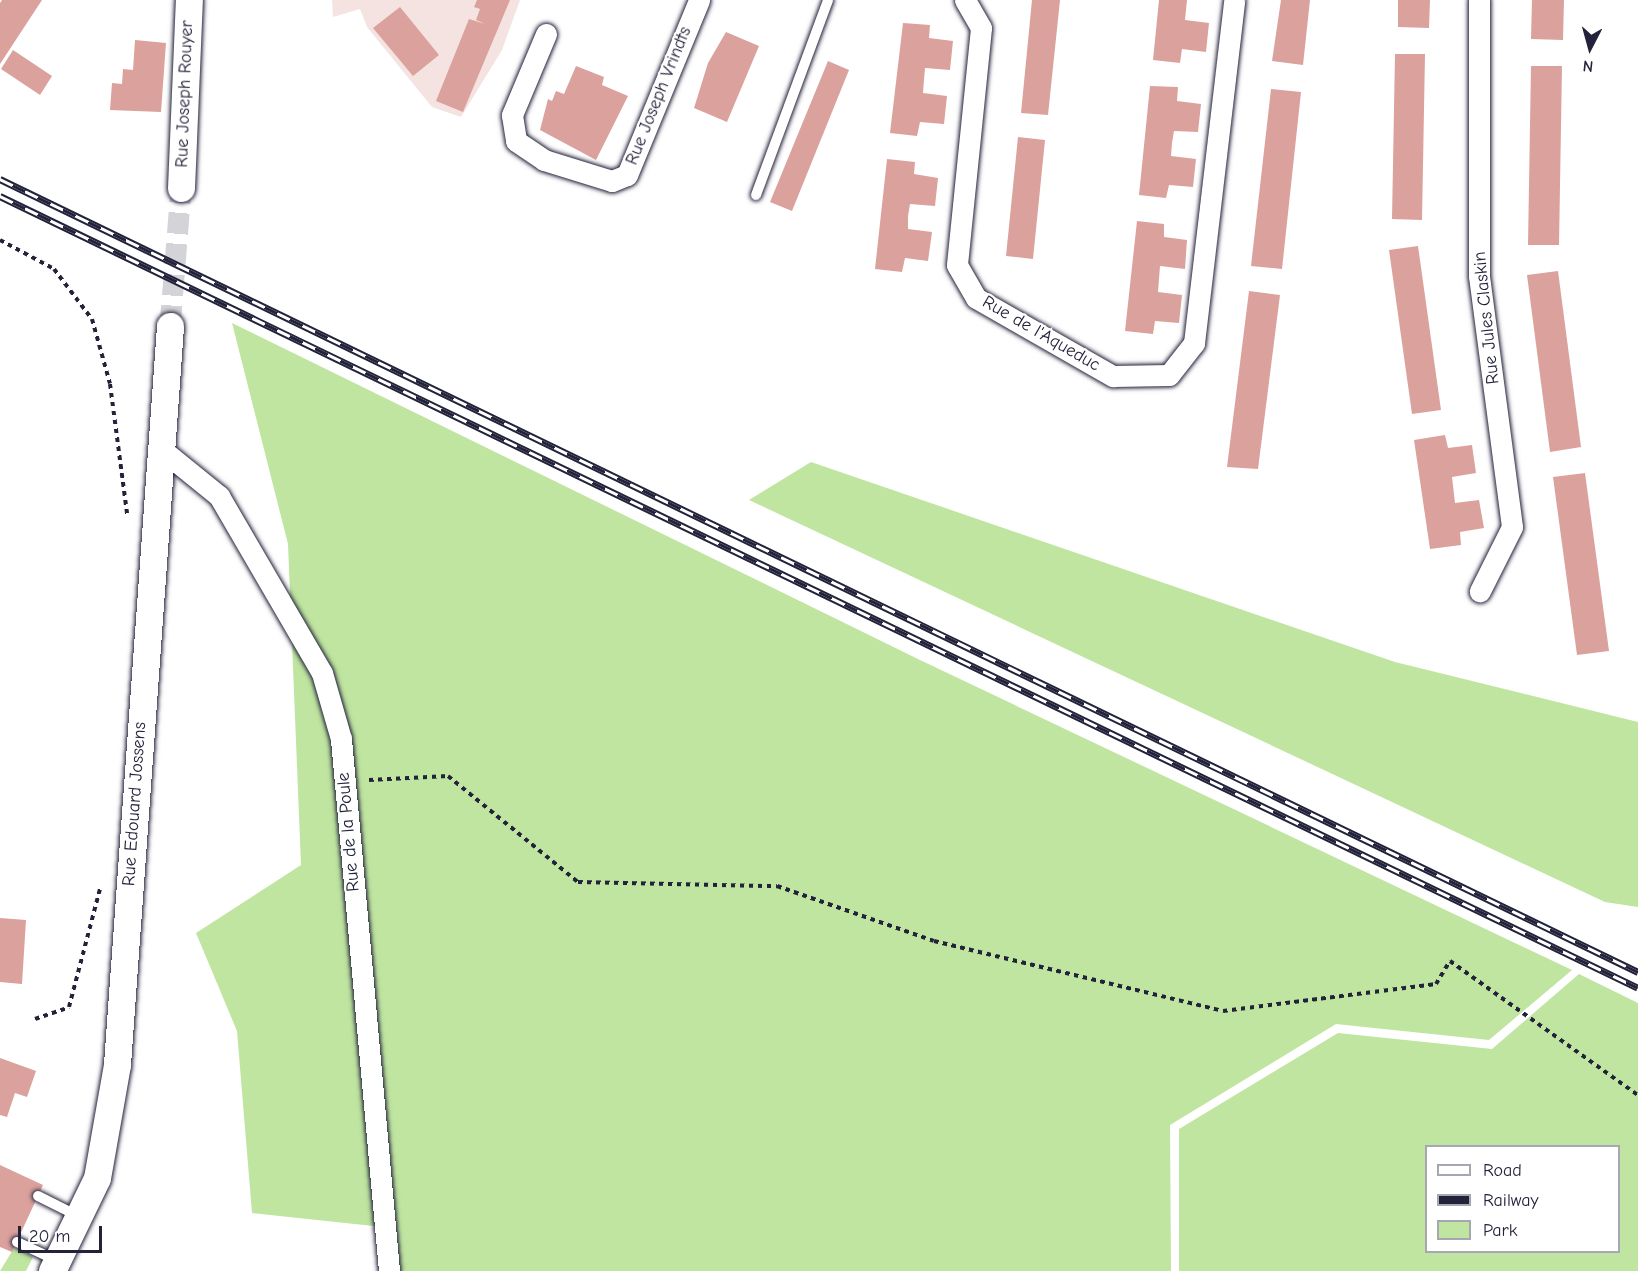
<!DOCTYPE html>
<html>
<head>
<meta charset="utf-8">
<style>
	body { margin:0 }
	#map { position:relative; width:1638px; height:1271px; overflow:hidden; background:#fff; font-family:"Comic Neue",sans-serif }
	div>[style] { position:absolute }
	.built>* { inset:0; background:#f4e3e1 }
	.green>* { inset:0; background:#bfe5a0 }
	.building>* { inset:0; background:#dba19c }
	.minor-tunnel>* { height:21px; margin-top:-10.5px; transform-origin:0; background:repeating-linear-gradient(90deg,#d3d3d8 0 21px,transparent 0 31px) }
	.path>* { height:4px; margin-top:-2px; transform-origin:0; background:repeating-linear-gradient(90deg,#22223b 0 4.5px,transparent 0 9px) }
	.roads { filter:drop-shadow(0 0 2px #22223b) drop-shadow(0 0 2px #22223b) }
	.service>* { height:10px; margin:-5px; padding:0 5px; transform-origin:5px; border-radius:5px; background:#fff }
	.minor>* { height:21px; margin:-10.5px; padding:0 10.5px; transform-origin:10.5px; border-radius:10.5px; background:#fff }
	.tertiary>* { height:27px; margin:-13.5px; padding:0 13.5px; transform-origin:13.5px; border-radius:13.5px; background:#fff }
	.rail>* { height:7px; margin-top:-3.5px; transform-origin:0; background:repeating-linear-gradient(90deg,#fff 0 14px,#22223b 0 28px); box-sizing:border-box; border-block:2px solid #22223b }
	span { translate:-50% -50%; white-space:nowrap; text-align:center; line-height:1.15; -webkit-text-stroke:4.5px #fff; paint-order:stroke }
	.street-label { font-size:18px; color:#22223b }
	.legend { position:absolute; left:1425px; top:1145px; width:195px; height:108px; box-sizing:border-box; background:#fff; border:2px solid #a7a7b1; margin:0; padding:8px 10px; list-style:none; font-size:18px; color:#22223b }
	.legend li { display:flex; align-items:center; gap:12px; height:30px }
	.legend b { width:30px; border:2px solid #a7a7b1 }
	.north { position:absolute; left:1560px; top:18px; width:60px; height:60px; -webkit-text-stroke:4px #fff; paint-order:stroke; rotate:186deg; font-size:16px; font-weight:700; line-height:24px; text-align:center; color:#22223b }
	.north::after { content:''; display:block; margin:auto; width:21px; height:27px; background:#22223b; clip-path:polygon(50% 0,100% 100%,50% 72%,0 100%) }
	.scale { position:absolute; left:18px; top:1226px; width:84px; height:27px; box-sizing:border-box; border:3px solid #22223b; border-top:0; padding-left:8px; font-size:18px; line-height:21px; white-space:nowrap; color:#22223b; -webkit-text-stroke:4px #fff; paint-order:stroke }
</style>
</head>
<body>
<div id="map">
	<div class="built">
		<i style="clip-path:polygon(332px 0,520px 0,502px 50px,461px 117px,432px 107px,367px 27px,360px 9px,333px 17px)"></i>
	</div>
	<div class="green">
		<i style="clip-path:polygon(232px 323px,920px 660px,1572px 970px,1489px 1040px,1336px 1024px,1170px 1125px,1171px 1271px,399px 1271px,392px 1228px,252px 1213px,237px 1031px,196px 933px,301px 865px,288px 544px)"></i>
		<i style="clip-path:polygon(811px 462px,1395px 662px,1638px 722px,1638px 907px,1605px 902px,749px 500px)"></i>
		<i style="clip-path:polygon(evenodd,1579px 974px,1638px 1003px,1638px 1271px,1179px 1271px,1179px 1129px,1338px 1033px,1492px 1049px,1579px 974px,1426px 1146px,1618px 1146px,1618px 1252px,1426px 1252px,1426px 1146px)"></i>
		<i style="clip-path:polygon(14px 1248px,33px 1257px,26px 1271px,0 1271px)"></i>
	</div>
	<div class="building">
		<i style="clip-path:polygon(2px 0,42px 0,0 64px,0 3px)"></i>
		<i style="clip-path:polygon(477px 0,510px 0,463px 112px,436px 101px,469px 19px,485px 24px,476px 20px,480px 9px,474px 7px)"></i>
		<i style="clip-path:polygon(1032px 0,1060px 0,1048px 115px,1021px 113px)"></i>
		<i style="clip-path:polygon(1159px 0,1187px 0,1185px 20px,1209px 23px,1206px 52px,1182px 49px,1180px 63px,1153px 60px)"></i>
		<i style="clip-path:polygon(1281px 0,1310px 0,1303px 65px,1272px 61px)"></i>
		<i style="clip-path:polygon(1398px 0,1430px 0,1429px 28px,1398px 27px)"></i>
		<i style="clip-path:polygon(1532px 0,1564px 0,1563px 40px,1531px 39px)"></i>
		<i style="clip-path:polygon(400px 7px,439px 55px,413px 76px,373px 28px)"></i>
		<i style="clip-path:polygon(903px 23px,930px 25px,929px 38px,953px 41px,950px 70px,925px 68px,924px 80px,923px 93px,947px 96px,944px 124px,920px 122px,917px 136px,890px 133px)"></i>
		<i style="clip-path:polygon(726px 32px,759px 46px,727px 122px,694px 108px,708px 63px)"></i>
		<i style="clip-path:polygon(135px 40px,166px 43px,161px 112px,110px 110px,112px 83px,122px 84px,123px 69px,133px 70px)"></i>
		<i style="clip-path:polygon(13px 50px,52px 76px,40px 95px,1px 69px)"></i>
		<i style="clip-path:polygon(1395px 54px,1425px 54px,1422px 220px,1392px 219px)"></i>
		<i style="clip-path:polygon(828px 61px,849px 70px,792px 211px,770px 202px)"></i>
		<i style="clip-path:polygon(576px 66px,604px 77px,602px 85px,628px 96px,596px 160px,540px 130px,548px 99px,552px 101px,556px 91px,564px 94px)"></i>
		<i style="clip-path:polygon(1531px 66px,1562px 66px,1559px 245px,1528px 245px)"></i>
		<i style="clip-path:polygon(1150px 86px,1178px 87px,1177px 101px,1201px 104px,1198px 132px,1174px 131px,1172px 143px,1171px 156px,1196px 159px,1193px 187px,1169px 185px,1166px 198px,1139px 195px)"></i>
		<i style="clip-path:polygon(1271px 89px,1301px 92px,1282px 269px,1251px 266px)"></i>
		<i style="clip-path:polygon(1018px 137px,1045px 140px,1033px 259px,1006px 256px)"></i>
		<i style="clip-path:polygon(887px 159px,915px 162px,914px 174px,938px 178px,935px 206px,910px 204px,908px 216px,908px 229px,932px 232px,928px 261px,905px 258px,902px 272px,875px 269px)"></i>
		<i style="clip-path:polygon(1137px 221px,1164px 224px,1164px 237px,1187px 240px,1185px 269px,1160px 266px,1158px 292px,1182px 295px,1179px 323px,1155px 321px,1153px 334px,1125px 331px)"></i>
		<i style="clip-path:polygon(1418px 246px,1441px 410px,1412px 414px,1389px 250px)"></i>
		<i style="clip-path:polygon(1558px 271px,1581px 447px,1550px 452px,1527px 275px)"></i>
		<i style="clip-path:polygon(1249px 291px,1280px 295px,1258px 469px,1227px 467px)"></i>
		<i style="clip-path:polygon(1445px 435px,1448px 448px,1472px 445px,1476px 473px,1452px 477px,1455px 503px,1479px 500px,1484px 528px,1460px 532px,1461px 545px,1430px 549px,1414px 440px)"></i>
		<i style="clip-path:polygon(1585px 473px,1609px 651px,1577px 655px,1553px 477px)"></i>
		<i style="clip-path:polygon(0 918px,26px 920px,22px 984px,0 982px)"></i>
		<i style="clip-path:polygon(0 1058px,36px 1071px,27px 1097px,15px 1093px,7px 1117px,0 1115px)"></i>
		<i style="clip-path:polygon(0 1165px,43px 1185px,12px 1252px,0 1247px)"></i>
	</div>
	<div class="minor-tunnel">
		<i style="left:170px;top:326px;width:138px;rotate:-85.4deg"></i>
	</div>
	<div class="path">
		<i style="left:0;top:240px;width:61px;rotate:28.2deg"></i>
		<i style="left:54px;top:269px;width:63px;rotate:52.8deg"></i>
		<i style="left:92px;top:319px;width:67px;rotate:74.5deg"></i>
		<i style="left:110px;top:384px;width:131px;rotate:82.5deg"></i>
		<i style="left:369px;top:780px;width:79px;rotate:-2.9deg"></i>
		<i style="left:448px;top:776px;width:168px;rotate:39.2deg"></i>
		<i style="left:578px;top:882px;width:199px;rotate:1.2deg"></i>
		<i style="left:777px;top:886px;width:166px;rotate:19.3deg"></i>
		<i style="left:934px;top:941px;width:297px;rotate:13.6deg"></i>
		<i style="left:1223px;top:1011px;width:215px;rotate:-7.2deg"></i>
		<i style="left:1436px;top:984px;width:27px;rotate:-59deg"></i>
		<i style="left:1450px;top:961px;width:231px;rotate:35.5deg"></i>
		<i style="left:35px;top:1019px;width:36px;rotate:-19deg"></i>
		<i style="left:69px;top:1007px;width:122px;rotate:-75.3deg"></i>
	</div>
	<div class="roads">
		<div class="service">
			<i style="left:756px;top:195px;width:208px;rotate:-69.7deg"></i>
			<i style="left:38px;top:1196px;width:45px;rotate:26.6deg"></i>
			<i style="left:17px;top:1242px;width:35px;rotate:25deg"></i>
		</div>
		<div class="minor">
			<i style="left:965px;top:0;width:32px;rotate:60deg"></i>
			<i style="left:981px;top:28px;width:238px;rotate:95.8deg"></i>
			<i style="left:957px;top:265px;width:38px;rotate:60deg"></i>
			<i style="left:976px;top:298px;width:158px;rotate:29.7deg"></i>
			<i style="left:1113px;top:376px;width:56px;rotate:-1deg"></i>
			<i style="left:1169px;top:375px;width:41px;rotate:-52deg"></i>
			<i style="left:1194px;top:343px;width:345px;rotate:-83.3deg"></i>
			<i style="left:1479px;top:0;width:276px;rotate:90deg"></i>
			<i style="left:1479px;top:276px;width:253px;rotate:82.5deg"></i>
			<i style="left:1512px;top:527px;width:72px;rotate:116.6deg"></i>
			<i style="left:546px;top:34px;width:88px;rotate:112.8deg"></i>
			<i style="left:512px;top:115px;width:26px;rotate:81deg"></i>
			<i style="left:516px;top:141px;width:34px;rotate:34deg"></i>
			<i style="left:544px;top:160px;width:71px;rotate:17.2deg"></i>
			<i style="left:612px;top:181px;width:16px;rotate:-22deg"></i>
			<i style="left:627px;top:175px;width:189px;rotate:-67.6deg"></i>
			<i style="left:161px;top:449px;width:75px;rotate:39deg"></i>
			<i style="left:219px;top:496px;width:205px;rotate:59.8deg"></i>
			<i style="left:322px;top:673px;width:69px;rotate:73.9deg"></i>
			<i style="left:341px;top:739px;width:534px;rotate:84.84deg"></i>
		</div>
		<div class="tertiary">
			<i style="left:181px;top:188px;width:188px;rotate:-87.6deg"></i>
			<i style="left:52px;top:1271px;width:103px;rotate:-64.2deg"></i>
			<i style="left:97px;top:1178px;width:116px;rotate:-80deg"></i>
			<i style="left:117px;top:1064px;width:740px;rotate:-85.89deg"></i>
		</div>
	</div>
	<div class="rail">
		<i style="left:0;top:179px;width:1820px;rotate:25.83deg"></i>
		<i style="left:0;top:196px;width:1819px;rotate:25.8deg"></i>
	</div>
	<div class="street-label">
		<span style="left:185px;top:94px;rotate:-88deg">Rue Joseph Rouyer</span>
		<span style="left:659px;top:96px;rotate:-68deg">Rue Joseph Vrindts</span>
		<span style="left:1487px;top:318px;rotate:-96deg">Rue Jules Claskin</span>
		<span style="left:1041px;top:334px;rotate:30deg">Rue de l'Aqueduc</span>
		<span style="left:135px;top:804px;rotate:-86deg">Rue Edouard Jossens</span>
		<span style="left:349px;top:832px;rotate:-95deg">Rue de la Poule</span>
	</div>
	<ul class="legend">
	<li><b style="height:8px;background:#fff"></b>Road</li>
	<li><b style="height:8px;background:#22223b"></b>Railway</li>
	<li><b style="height:16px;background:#bfe5a0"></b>Park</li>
	</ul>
	<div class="north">N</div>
	<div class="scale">20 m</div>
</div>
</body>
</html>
